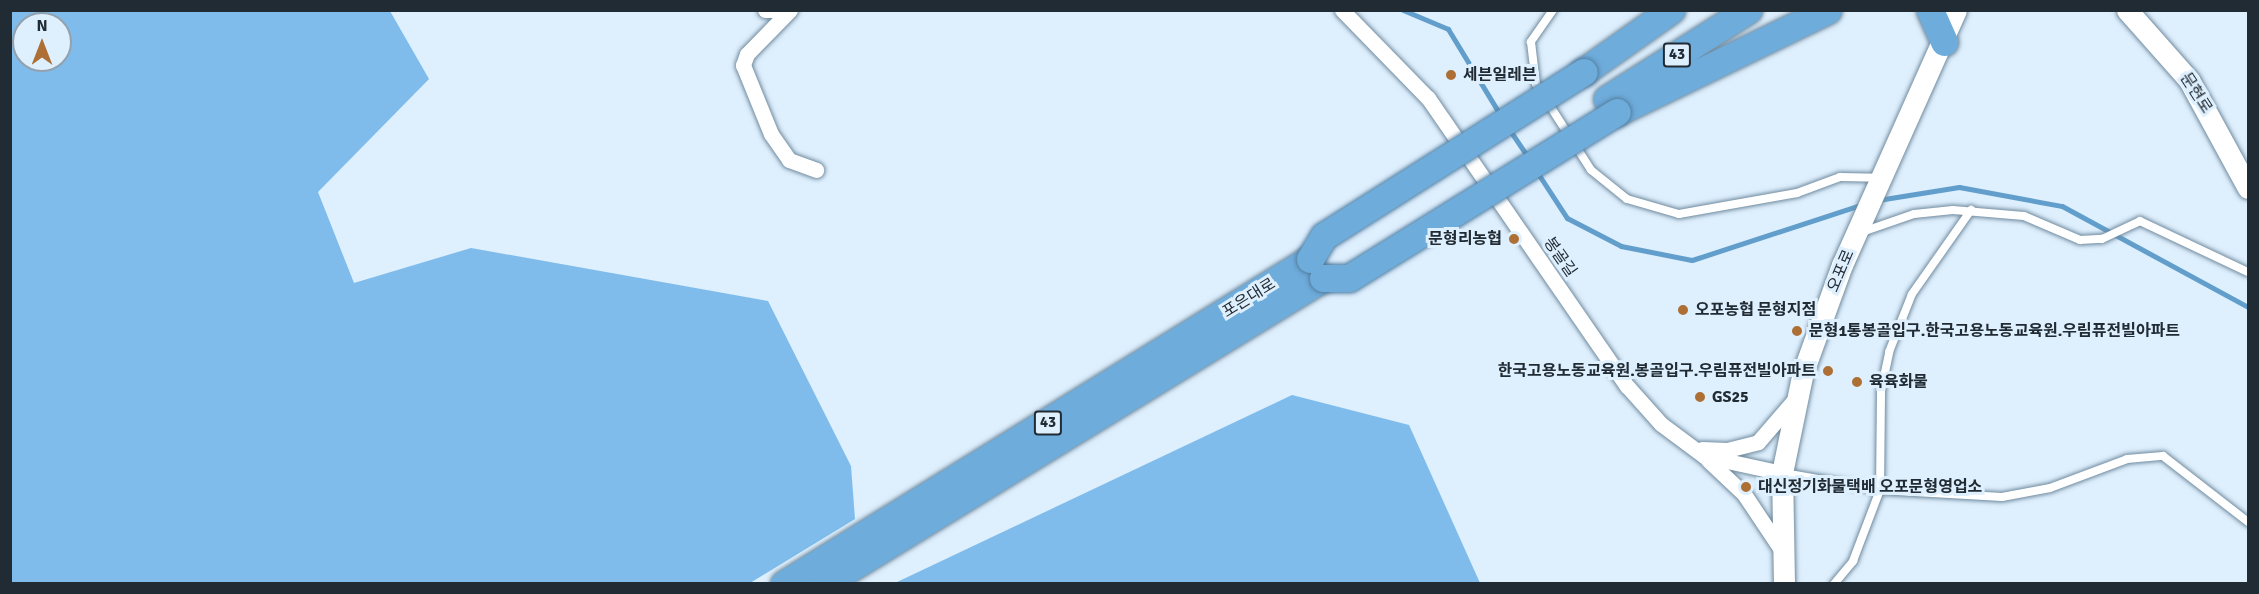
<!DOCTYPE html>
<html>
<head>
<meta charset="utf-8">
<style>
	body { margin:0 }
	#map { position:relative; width:2259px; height:594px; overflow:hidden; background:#deeffd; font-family:Signika,"Noto Sans KR",sans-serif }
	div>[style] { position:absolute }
	.forest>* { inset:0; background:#7fbceb }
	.stream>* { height:5px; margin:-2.5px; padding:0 2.5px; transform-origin:2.5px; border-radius:2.5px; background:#629ecb }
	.roads { filter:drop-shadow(0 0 2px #708b9f) drop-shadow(0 0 2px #708b9f) }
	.lane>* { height:8px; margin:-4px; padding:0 4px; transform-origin:4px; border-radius:4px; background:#fff }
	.street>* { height:15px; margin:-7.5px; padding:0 7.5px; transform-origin:7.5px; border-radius:7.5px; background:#fff }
	.secondary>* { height:21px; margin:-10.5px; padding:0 10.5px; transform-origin:10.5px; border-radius:10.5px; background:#fff }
	.highway>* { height:27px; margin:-13.5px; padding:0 13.5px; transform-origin:13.5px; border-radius:13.5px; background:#6eacdb }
	.bridges { filter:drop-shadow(0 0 2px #537fa1) drop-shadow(0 0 2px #537fa1) }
	.highway-bridge>* { height:27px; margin:-13.5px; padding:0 13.5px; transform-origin:13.5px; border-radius:13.5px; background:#6eacdb }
	.dots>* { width:16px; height:16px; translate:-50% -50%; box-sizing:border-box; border:3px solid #deeffd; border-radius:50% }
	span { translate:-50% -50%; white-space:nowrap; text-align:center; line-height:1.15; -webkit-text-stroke:6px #deeffd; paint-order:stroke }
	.shield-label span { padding:2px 4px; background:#deeffd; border:2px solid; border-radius:4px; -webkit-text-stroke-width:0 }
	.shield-label { font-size:15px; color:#212b34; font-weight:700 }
	.poi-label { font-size:16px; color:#212b34; font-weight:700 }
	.left { translate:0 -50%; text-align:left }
	.right { translate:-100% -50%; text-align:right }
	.street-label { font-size:16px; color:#212b34 }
	.frame { position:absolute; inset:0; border:12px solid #212b34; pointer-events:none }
	.north { position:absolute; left:12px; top:12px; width:60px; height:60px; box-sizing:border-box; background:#deeffd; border:2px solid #92a1ad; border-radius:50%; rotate:0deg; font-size:16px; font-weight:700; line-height:24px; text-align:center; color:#212b34 }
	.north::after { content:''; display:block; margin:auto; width:21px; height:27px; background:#ad6f34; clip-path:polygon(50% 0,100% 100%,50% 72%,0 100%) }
</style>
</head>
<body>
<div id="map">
	<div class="forest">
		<i style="clip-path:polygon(evenodd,10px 11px,390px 11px,429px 79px,318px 192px,354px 283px,471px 248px,768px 301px,851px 466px,855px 519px,750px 583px,11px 583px,10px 11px,24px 24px,60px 24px,60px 60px,24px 60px,24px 24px)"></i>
		<i style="clip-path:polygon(1292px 395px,1409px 425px,1480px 583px,895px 583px)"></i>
	</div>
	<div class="stream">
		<i style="left:1403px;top:10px;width:49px;rotate:22.9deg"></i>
		<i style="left:1448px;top:29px;width:102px;rotate:58.7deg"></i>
		<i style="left:1509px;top:129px;width:36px;rotate:56deg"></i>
		<i style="left:1537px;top:172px;width:55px;rotate:56.9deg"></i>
		<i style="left:1567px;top:218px;width:61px;rotate:27.4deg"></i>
		<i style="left:1621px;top:246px;width:72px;rotate:11.2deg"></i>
		<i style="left:1692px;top:260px;width:180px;rotate:-18.1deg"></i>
		<i style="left:1878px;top:200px;width:82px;rotate:-9.1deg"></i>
		<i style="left:1959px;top:187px;width:105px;rotate:10.5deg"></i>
		<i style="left:2062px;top:206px;width:212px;rotate:28.5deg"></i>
	</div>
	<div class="roads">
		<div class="lane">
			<i style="left:1553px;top:10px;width:39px;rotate:125deg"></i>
			<i style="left:1531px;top:42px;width:42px;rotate:83.2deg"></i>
			<i style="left:1536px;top:84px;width:102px;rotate:57.4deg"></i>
			<i style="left:1591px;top:170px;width:46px;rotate:38.9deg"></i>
			<i style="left:1627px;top:199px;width:54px;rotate:16.1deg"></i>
			<i style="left:1679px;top:214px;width:120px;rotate:-10.1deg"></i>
			<i style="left:1797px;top:193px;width:46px;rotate:-20.4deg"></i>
			<i style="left:1840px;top:177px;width:39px;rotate:1deg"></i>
			<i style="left:1862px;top:232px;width:55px;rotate:-19.1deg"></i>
			<i style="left:1914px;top:214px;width:39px;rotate:-6deg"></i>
			<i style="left:1953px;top:210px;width:71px;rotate:4.8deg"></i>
			<i style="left:2024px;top:216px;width:61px;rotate:23.2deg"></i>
			<i style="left:2080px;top:240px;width:22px;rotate:-3deg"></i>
			<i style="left:2102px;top:239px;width:42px;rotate:-25.3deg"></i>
			<i style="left:2140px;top:221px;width:119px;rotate:25.3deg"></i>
			<i style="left:1784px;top:473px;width:97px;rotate:10deg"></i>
			<i style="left:1880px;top:490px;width:122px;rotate:3.3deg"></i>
			<i style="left:2002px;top:497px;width:49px;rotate:-10.6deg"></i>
			<i style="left:2050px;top:488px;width:82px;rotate:-20.6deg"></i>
			<i style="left:2127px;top:459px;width:36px;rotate:-5deg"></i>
			<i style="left:2163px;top:456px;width:108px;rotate:37.8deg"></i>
			<i style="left:1834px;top:584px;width:30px;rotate:-50deg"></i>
			<i style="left:1853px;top:561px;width:76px;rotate:-69.2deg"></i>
			<i style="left:1880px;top:490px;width:99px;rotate:-89.4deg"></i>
			<i style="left:1881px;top:391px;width:40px;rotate:-78deg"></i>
			<i style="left:1889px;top:352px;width:62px;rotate:-68.4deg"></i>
			<i style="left:1912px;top:294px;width:103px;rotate:-54.9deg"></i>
		</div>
		<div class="street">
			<i style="left:765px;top:10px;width:20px"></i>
			<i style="left:790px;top:10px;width:62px;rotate:134.3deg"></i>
			<i style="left:747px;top:54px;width:12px;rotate:110deg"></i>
			<i style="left:743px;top:65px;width:74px;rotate:67.9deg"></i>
			<i style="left:771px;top:134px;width:32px;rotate:55deg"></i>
			<i style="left:789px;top:160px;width:29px;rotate:20deg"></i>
			<i style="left:1342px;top:10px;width:123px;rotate:45.7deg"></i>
			<i style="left:1428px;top:98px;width:350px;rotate:55.4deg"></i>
			<i style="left:1627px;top:386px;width:51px;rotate:48.2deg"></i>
			<i style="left:1661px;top:424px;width:54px;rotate:36.7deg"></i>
			<i style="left:1704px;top:456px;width:80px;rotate:12.3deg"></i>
			<i style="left:1702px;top:449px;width:25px;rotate:2deg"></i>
			<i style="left:1727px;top:450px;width:32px;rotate:-14deg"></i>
			<i style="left:1758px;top:442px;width:57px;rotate:-49.3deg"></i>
			<i style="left:1708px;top:460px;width:50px;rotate:43.4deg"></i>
			<i style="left:1744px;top:494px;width:65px;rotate:56.3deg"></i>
		</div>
		<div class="secondary">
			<i style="left:2127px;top:10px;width:94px;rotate:48.5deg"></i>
			<i style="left:2189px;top:80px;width:123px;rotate:61.4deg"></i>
			<i style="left:1784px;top:584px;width:111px;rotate:-91deg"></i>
			<i style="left:1782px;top:473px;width:103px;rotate:-78.3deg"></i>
			<i style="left:1803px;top:372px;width:114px;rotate:-70deg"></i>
			<i style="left:1842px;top:265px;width:279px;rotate:-65.9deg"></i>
		</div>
		<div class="highway">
			<i style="left:1930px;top:10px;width:35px;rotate:66deg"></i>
			<i style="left:1583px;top:72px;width:108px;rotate:-35.2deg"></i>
			<i style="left:1607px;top:99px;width:167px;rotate:-32.3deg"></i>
			<i style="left:1617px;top:112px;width:234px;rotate:-25.8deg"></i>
			<i style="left:784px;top:584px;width:618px;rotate:-31.71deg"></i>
			<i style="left:824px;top:584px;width:585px;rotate:-31.52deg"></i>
		</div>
	</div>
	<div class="bridges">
		<div class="highway-bridge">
			<i style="left:1310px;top:259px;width:27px;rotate:-59deg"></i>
			<i style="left:1324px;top:236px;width:307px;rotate:-32.3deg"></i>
			<i style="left:1323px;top:278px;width:26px"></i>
			<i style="left:1349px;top:278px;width:315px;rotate:-31.8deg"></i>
		</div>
	</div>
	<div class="dots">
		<i style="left:1451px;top:75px;background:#ad6f34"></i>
		<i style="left:1514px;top:239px;background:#ad6f34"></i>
		<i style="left:1683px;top:310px;background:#ad6f34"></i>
		<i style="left:1797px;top:331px;background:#ad6f34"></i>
		<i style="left:1828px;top:371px;background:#ad6f34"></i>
		<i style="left:1857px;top:382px;background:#ad6f34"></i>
		<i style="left:1700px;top:397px;background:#ad6f34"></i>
		<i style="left:1746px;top:487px;background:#ad6f34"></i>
	</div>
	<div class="shield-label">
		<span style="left:1677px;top:55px">43</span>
		<span style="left:1048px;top:423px">43</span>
	</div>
	<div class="poi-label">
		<span class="left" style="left:1463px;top:75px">세븐일레븐</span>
		<span class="right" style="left:1502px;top:239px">문형리농협</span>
		<span class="left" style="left:1695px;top:310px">오포농협 문형지점</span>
		<span class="left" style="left:1809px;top:331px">문형1통봉골입구.한국고용노동교육원.우림퓨전빌아파트</span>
		<span class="right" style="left:1816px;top:371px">한국고용노동교육원.봉골입구.우림퓨전빌아파트</span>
		<span class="left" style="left:1869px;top:382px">육육화물</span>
		<span class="left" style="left:1712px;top:397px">GS25</span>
		<span class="left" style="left:1758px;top:487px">대신정기화물택배 오포문형영업소</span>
	</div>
	<div class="street-label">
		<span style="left:2196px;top:93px;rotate:57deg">문현로</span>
		<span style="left:1560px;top:257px;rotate:55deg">봉골길</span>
		<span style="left:1841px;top:271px;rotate:-67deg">오포로</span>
		<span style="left:1249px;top:298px;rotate:-32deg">포은대로</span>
	</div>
	<div class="frame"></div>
	<div class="north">N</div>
</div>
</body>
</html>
